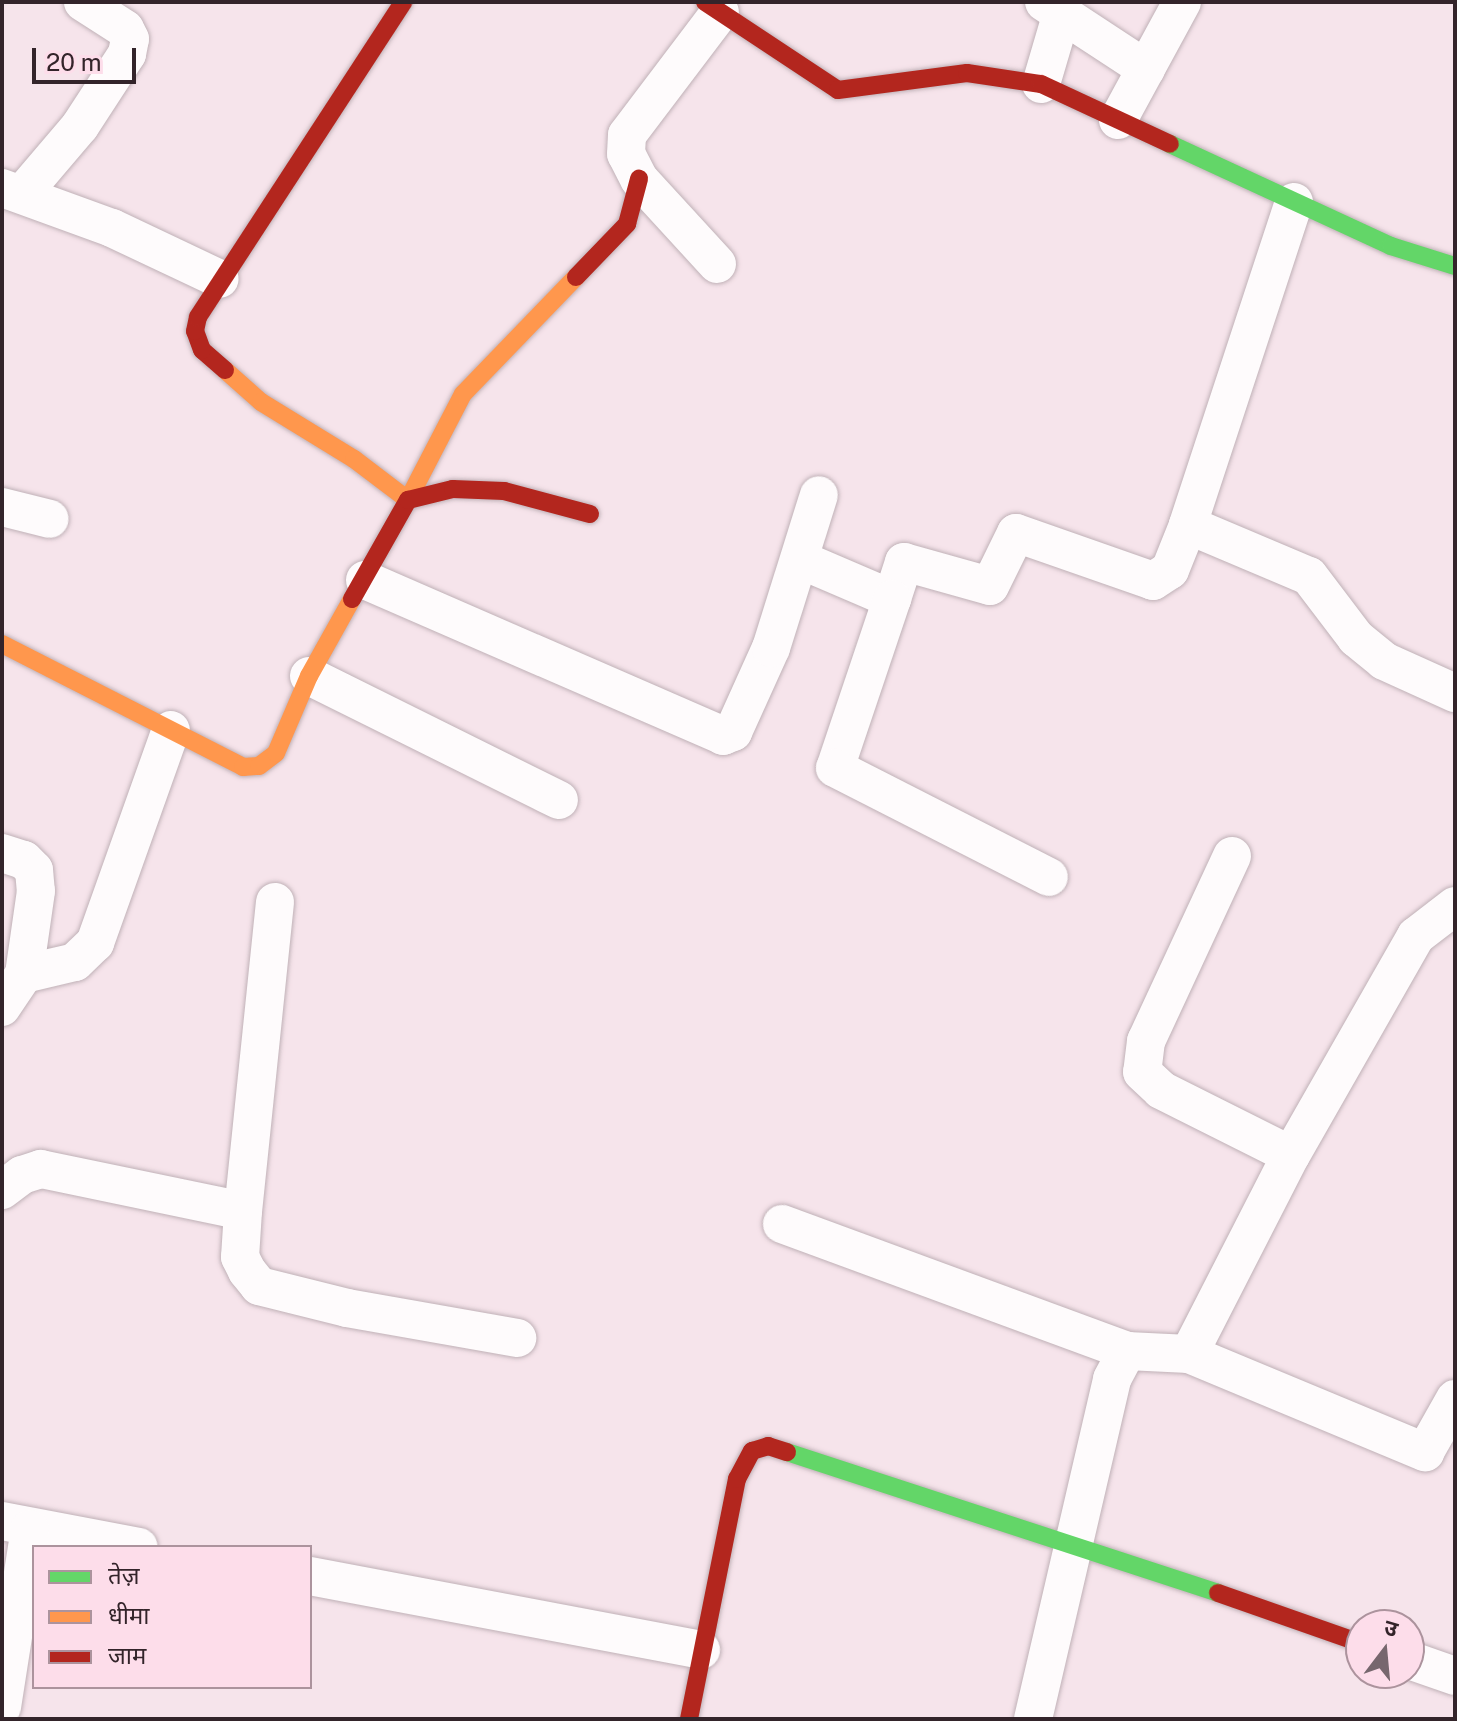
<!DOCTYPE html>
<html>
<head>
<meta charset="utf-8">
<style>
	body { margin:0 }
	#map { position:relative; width:1457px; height:1721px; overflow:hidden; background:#f6e4eb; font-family:"Public Sans","Noto Sans Devanagari",sans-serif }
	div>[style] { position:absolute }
	.roads { filter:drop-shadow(0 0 2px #c0b1b7) drop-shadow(0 0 2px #c0b1b7) }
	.street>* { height:38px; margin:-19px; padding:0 19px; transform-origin:19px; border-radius:19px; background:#fefbfc }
	.fast>* { height:18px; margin:-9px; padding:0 9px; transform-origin:9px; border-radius:9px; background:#63d668 }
	.slow>* { height:18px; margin:-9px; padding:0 9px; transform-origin:9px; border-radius:9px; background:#ff974d }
	.jam>* { height:18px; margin:-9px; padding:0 9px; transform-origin:9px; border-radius:9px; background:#b3261e }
	span { translate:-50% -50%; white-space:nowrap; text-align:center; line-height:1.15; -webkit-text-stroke:8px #fdddea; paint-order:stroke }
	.frame { position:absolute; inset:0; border:4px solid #33242a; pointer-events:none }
	.legend { position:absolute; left:32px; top:1545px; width:280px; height:144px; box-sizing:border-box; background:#fdddea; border:2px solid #ac939d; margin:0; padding:10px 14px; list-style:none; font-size:24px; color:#33242a }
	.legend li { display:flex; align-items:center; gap:16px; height:40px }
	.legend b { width:40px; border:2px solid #ac939d }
	.north { position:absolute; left:1345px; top:1609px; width:80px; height:80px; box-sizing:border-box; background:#fdddea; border:2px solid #ac939d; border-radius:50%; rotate:16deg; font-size:22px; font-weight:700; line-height:32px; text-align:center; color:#33242a }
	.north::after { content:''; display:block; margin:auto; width:28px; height:36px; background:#77676e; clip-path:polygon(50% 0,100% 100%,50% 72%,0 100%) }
	.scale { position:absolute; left:32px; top:48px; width:104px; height:36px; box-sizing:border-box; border:4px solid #33242a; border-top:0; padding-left:10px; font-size:24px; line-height:28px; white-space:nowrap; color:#33242a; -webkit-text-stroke:6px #fdddea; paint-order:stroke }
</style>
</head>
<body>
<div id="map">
	<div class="roads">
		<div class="street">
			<i style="left:1044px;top:2px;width:122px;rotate:33.3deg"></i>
			<i style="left:1041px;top:84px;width:71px;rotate:-73.6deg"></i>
			<i style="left:1118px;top:120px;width:134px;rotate:-61.5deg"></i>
			<i style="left:2px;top:188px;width:117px;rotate:20deg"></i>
			<i style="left:112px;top:228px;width:119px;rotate:25.3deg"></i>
			<i style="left:23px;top:193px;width:88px;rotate:-49.6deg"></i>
			<i style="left:80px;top:126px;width:86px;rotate:-56.9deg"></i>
			<i style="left:127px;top:54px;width:15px;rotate:-79deg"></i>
			<i style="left:130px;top:39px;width:11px;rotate:-117deg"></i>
			<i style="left:125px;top:29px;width:50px;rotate:-147.3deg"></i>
			<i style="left:1294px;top:202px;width:340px;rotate:108.2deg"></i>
			<i style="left:1188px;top:525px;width:131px;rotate:22.9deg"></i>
			<i style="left:1309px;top:576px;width:78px;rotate:52.8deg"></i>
			<i style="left:1356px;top:638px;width:36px;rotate:39deg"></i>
			<i style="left:1384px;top:661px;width:78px;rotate:24.3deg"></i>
			<i style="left:717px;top:264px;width:115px;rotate:-132.5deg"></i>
			<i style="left:639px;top:179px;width:28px;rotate:-117deg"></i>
			<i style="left:626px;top:154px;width:19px;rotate:-87deg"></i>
			<i style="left:627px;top:135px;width:154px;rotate:-52.9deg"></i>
			<i style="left:2px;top:507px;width:49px;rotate:14deg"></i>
			<i style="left:801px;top:560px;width:99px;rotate:23.2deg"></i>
			<i style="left:892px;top:599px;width:39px;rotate:-72deg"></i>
			<i style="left:904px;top:562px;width:89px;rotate:15.6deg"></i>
			<i style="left:990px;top:586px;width:59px;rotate:-63.9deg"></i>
			<i style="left:1016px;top:533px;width:145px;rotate:19.3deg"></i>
			<i style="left:1153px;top:581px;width:20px;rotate:-33deg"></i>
			<i style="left:1170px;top:570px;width:48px;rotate:-68.2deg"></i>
			<i style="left:365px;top:580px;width:391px;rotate:23.5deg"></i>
			<i style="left:723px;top:736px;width:11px;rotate:-22deg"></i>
			<i style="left:733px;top:732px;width:92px;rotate:-65.7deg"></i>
			<i style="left:771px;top:648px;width:160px;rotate:-72.6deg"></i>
			<i style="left:892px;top:599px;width:178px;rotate:108.6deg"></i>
			<i style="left:835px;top:768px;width:240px;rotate:27deg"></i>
			<i style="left:309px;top:676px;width:279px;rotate:26.4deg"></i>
			<i style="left:2px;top:853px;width:23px;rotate:18deg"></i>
			<i style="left:24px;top:860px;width:14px;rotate:45deg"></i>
			<i style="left:34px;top:870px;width:21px;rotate:85deg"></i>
			<i style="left:36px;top:891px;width:84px;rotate:98.2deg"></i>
			<i style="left:24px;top:974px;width:40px;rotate:124deg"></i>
			<i style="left:1232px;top:856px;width:204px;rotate:114.9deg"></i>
			<i style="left:1146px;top:1041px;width:31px;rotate:97deg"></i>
			<i style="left:1142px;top:1072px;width:26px;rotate:43deg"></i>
			<i style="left:1161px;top:1090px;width:145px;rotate:26.6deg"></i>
			<i style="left:275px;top:902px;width:311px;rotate:95.9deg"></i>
			<i style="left:243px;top:1211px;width:46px;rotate:93.7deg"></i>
			<i style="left:240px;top:1257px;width:16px;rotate:63deg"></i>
			<i style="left:247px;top:1271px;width:19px;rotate:51deg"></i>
			<i style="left:259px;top:1286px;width:91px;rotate:14deg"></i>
			<i style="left:347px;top:1308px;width:173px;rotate:10deg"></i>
			<i style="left:24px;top:974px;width:52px;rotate:-13.2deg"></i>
			<i style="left:75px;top:962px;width:28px;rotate:-44deg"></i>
			<i style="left:95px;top:943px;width:226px;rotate:-70.4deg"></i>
			<i style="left:2px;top:1190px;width:25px;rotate:-37deg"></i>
			<i style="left:22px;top:1175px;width:20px;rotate:-18deg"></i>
			<i style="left:41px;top:1169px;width:206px;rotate:11.7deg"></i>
			<i style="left:782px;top:1224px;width:368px;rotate:20.2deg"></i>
			<i style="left:1189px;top:1354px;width:224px;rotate:-62.9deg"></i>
			<i style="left:1291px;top:1155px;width:252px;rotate:-60.3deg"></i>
			<i style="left:1416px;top:936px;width:49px;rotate:-37.6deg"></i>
			<i style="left:2px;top:1521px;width:139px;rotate:10.7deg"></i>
			<i style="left:310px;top:1576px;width:398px;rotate:10.7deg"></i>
			<i style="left:1409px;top:1660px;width:49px;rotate:19.2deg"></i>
			<i style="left:2px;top:1707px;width:180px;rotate:-81.1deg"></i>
			<i style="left:1033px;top:1719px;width:349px;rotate:-76.9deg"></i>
			<i style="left:1112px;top:1379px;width:32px;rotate:-62deg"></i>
			<i style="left:1127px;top:1351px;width:62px;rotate:2.8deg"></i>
			<i style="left:1189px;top:1354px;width:256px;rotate:22.6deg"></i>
			<i style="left:1425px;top:1452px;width:61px;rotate:-60.5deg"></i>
		</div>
		<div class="fast">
			<i style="left:1170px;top:144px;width:243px;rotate:24.8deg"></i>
			<i style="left:1391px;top:246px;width:67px;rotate:17.4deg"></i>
			<i style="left:787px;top:1452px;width:453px;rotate:18.1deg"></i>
		</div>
		<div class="slow">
			<i style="left:225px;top:370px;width:48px;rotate:41.6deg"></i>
			<i style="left:261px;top:402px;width:109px;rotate:31.5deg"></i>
			<i style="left:354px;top:459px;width:68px;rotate:37.2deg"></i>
			<i style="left:408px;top:500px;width:119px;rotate:-62.6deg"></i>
			<i style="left:463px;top:394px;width:163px;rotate:-46deg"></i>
			<i style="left:2px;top:644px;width:271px;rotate:27deg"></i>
			<i style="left:243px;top:767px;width:16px;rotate:-4deg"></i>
			<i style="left:259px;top:766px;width:21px;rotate:-37deg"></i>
			<i style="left:276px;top:753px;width:84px;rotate:-66.8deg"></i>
			<i style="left:309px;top:676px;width:88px;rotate:-60.8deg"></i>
		</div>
		<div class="jam">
			<i style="left:705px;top:2px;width:159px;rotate:33.5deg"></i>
			<i style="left:838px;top:90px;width:130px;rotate:-7.5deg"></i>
			<i style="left:967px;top:73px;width:75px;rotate:8.5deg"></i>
			<i style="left:1041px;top:84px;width:142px;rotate:24.9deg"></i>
			<i style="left:576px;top:277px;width:74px;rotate:-46.1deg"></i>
			<i style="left:627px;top:224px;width:47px;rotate:-75.1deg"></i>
			<i style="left:225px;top:370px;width:30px;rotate:-139deg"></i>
			<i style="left:202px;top:350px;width:20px;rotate:-110deg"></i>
			<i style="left:195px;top:331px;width:14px;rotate:-78deg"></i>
			<i style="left:198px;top:317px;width:376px;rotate:-56.9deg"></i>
			<i style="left:352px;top:599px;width:114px;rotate:-60.5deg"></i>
			<i style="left:408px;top:500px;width:46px;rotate:-13.7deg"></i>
			<i style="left:453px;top:489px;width:51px;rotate:2.2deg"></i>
			<i style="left:504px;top:491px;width:89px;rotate:15deg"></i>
			<i style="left:1218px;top:1593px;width:151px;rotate:19.3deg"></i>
			<i style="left:689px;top:1719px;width:245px;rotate:-78.7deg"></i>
			<i style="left:737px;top:1479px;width:32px;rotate:-62deg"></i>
			<i style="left:752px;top:1451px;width:17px;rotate:-17deg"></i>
			<i style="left:768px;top:1446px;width:20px;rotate:18deg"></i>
		</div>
	</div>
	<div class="frame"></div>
	<ul class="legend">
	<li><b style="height:10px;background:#63d668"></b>तेज़</li>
	<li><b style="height:10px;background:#ff974d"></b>धीमा</li>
	<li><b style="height:10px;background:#b3261e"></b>जाम</li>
	</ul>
	<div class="north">उ</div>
	<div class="scale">20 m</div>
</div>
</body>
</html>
